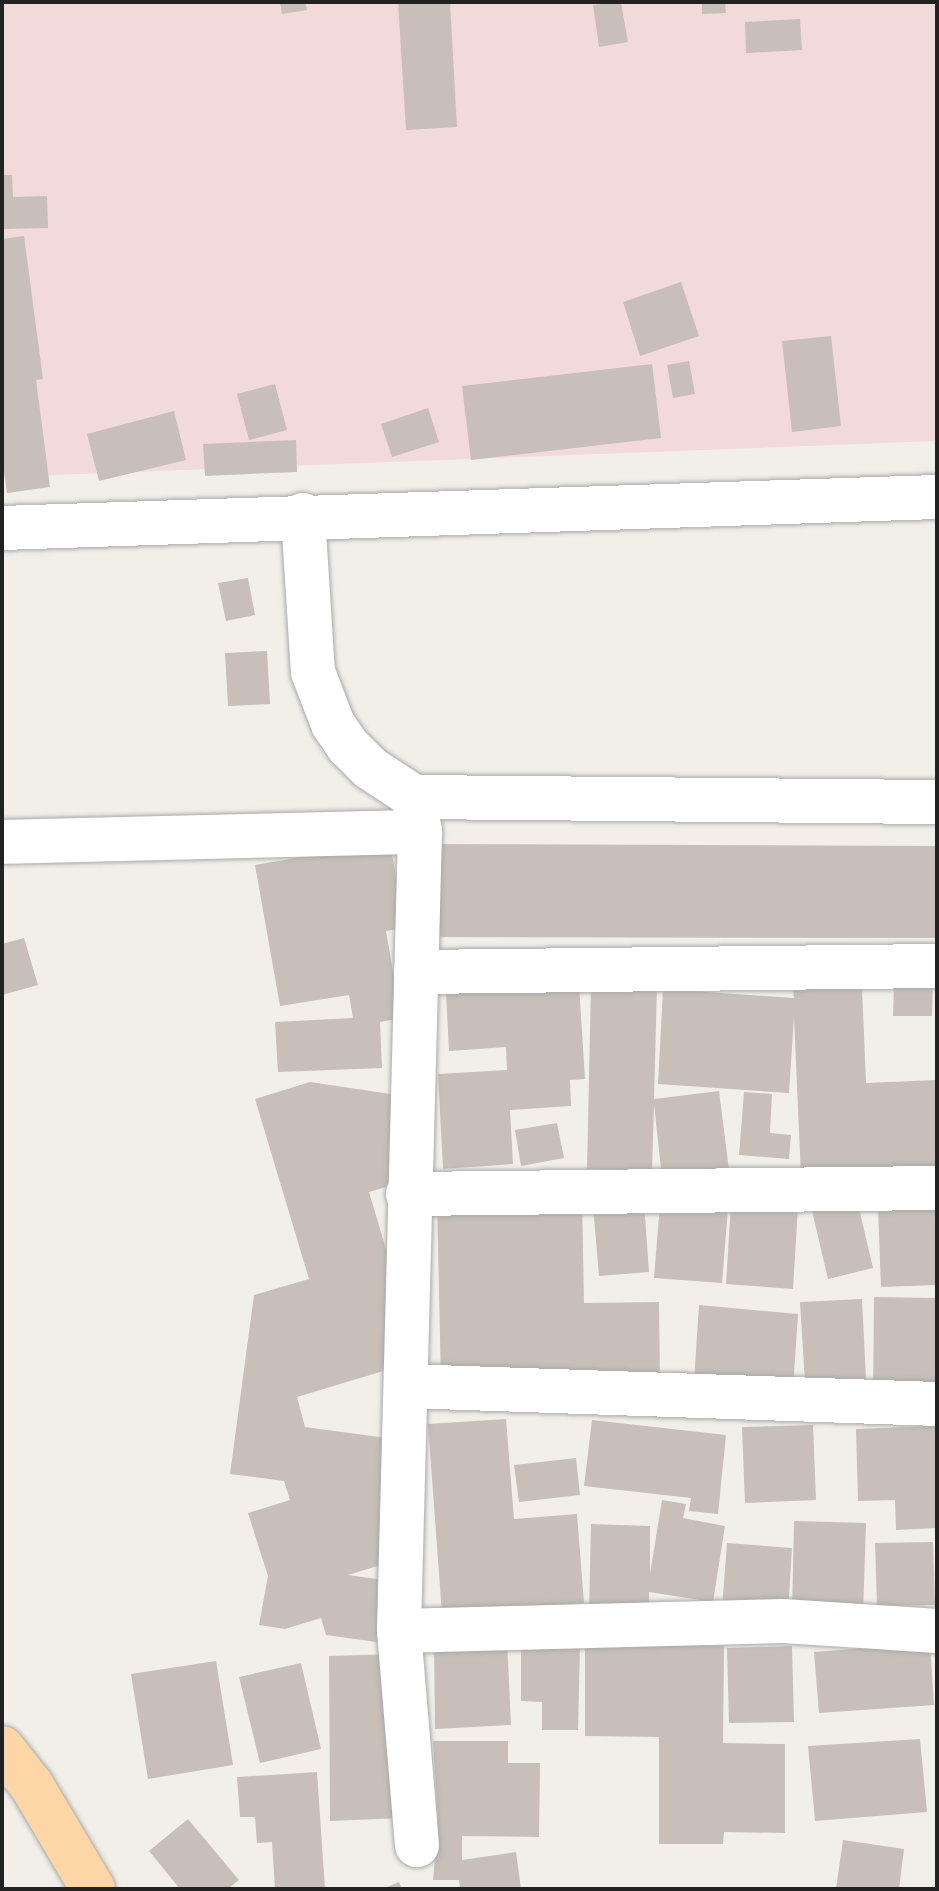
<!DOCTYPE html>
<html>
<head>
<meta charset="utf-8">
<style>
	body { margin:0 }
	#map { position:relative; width:939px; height:1891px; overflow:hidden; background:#f2efe9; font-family:Inter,sans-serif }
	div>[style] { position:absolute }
	.commercial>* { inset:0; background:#f2dad9 }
	.building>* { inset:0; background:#c7bfb8 }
	.roads { filter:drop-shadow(0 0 2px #a9a9a9) drop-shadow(0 0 2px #a9a9a9) }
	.minor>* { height:44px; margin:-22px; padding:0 22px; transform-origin:22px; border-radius:22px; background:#fff }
	.primary>* { height:44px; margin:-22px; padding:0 22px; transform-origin:22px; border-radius:22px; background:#fcd6a4 }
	span { translate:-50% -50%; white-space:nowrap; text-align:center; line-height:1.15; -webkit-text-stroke:6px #fff; paint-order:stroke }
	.frame { position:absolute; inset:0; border:4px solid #222; pointer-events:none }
</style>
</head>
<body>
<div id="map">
	<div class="commercial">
		<i style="clip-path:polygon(2px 2px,937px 2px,937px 441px,2px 477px)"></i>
	</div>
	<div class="building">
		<i style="clip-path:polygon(280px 2px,305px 2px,307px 10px,282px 14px)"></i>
		<i style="clip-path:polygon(398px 2px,450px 2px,457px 127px,406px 130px)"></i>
		<i style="clip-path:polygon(621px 2px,628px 42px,599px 47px,593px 5px)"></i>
		<i style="clip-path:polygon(702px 2px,725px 2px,726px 13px,702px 14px)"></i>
		<i style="clip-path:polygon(800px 19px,802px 50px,746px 53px,745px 22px)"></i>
		<i style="clip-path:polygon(2px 175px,12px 175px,13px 197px,47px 196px,48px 228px,2px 229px)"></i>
		<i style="clip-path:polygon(24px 236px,43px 379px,36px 380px,50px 487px,7px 493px,2px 455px,2px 239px)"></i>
		<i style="clip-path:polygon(681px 282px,699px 336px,640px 356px,623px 302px)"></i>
		<i style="clip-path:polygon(831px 336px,841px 426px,792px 432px,782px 341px)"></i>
		<i style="clip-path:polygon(689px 361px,695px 394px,673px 398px,667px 365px)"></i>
		<i style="clip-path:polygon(652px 364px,661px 438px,471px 460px,462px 386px)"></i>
		<i style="clip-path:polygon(275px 384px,287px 430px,249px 440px,237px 394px)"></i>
		<i style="clip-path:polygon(428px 408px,439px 442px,392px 457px,381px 424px)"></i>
		<i style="clip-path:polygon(174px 411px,186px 460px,99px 481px,87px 434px)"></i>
		<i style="clip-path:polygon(296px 440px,297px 472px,205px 476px,203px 444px)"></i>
		<i style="clip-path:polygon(248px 578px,255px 615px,226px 621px,218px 583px)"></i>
		<i style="clip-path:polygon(267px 651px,270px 704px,228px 706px,225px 653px)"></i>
		<i style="clip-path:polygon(390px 842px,405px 928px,386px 931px,401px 1018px,380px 1022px,382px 1068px,278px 1072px,275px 1022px,353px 1018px,349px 995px,280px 1006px,255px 865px)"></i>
		<i style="clip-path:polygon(435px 844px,937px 846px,937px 938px,435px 937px)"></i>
		<i style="clip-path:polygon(24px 938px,38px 985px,2px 995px,2px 944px)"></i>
		<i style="clip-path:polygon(894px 981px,933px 982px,932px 1016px,893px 1016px)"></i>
		<i style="clip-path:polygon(579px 985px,585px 1079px,570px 1080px,571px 1106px,510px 1110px,513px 1164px,443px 1169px,438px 1074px,507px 1070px,506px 1047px,449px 1051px,446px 993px)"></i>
		<i style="clip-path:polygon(591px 985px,657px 986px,654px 1099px,719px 1091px,729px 1170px,662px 1178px,654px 1104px,652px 1171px,587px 1169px)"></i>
		<i style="clip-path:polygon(862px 987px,866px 1083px,937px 1080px,937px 1172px,801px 1177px,794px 1017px,789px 1093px,658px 1084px,663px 989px,794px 998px,793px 989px)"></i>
		<i style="clip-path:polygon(310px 1082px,404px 1096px,393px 1185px,369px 1192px,400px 1296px,390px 1369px,297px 1397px,305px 1427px,394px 1439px,397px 1560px,348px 1575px,399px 1582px,391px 1644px,326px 1635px,321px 1618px,285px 1629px,259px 1625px,268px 1576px,248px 1513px,290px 1500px,284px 1481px,230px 1474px,254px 1295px,309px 1279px,255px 1099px)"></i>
		<i style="clip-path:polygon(744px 1092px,772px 1094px,770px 1133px,791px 1135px,789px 1159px,739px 1155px)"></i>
		<i style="clip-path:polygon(557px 1123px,564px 1158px,521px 1166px,515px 1130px)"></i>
		<i style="clip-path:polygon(582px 1198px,584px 1303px,659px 1302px,660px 1381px,441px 1383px,437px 1201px)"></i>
		<i style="clip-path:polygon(857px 1200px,873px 1268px,828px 1279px,812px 1211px)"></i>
		<i style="clip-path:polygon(644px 1202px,649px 1272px,599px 1276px,593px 1206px)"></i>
		<i style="clip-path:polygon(731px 1203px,798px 1207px,793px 1289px,726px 1284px)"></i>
		<i style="clip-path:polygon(660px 1204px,728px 1209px,722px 1283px,654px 1278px)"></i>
		<i style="clip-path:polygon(937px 1206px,937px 1285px,881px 1287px,878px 1208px)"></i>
		<i style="clip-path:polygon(874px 1297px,937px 1298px,936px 1397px,873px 1396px)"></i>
		<i style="clip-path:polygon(862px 1299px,866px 1379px,805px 1382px,800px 1302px)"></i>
		<i style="clip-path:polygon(699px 1305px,798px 1314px,793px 1389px,694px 1381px)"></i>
		<i style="clip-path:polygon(506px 1419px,514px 1519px,577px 1514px,584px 1603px,442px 1614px,428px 1424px)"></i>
		<i style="clip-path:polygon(592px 1420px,726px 1435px,718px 1514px,689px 1511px,691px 1498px,584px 1486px)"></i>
		<i style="clip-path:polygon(813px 1425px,816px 1500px,745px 1503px,742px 1427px)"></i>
		<i style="clip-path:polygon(937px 1426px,937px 1528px,896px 1530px,895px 1500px,858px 1501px,856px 1429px)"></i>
		<i style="clip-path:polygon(576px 1458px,580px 1495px,519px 1502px,514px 1465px)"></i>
		<i style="clip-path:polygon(662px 1500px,686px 1504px,683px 1518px,725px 1526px,713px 1602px,649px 1592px,649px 1614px,589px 1613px,591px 1524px,650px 1526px,650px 1574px)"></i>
		<i style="clip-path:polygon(794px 1521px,866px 1523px,863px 1616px,792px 1614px)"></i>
		<i style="clip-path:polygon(933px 1542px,935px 1605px,877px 1606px,875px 1543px)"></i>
		<i style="clip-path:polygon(727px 1543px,792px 1548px,788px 1613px,722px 1608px)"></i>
		<i style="clip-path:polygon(507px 1640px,511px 1725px,435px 1729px,434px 1644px)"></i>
		<i style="clip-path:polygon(521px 1643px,580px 1644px,578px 1730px,542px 1730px,542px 1702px,521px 1701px)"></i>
		<i style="clip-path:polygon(930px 1643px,934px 1705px,819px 1713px,814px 1652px)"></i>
		<i style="clip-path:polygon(585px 1644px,724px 1646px,723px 1743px,785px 1744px,785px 1833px,724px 1832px,723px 1844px,659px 1844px,659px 1737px,585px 1736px)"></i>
		<i style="clip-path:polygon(792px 1646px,794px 1722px,729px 1723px,727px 1648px)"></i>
		<i style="clip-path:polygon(394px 1654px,402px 1818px,330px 1821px,329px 1656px)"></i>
		<i style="clip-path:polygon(216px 1661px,233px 1765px,148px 1779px,131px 1674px)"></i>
		<i style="clip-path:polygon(301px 1663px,321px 1749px,260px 1763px,239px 1677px)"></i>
		<i style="clip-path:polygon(920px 1739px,927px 1812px,815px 1821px,808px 1746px)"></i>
		<i style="clip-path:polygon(433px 1741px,508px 1741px,508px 1763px,540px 1763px,539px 1837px,462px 1836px,462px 1860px,516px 1852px,521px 1889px,460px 1889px,459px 1880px,433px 1880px,438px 1822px)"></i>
		<i style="clip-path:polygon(317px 1772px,325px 1889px,275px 1889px,272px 1842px,257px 1843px,255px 1817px,240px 1817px,237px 1777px)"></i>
		<i style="clip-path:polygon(188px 1819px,239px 1880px,228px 1889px,180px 1889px,149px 1851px)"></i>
		<i style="clip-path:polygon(843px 1840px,904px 1849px,899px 1889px,836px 1889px)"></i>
		<i style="clip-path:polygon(399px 1882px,402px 1889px,382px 1889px)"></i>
	</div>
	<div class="roads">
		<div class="minor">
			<i style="left:303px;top:515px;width:157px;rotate:86.4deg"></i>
			<i style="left:313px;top:672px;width:56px;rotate:69deg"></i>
			<i style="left:333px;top:724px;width:27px;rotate:56deg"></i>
			<i style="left:348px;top:746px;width:31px;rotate:45deg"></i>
			<i style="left:370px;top:768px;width:53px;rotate:33.4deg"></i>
			<i style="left:414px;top:797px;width:36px;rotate:80deg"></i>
			<i style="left:420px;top:832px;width:799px;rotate:91.51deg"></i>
			<i style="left:399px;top:1631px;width:215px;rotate:85.2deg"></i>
			<i style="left:2px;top:528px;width:936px;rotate:-1.9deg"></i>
			<i style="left:414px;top:797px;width:523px;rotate:0.55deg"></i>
			<i style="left:2px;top:842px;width:418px;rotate:-1.4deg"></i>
			<i style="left:416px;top:972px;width:521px;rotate:-0.66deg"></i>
			<i style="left:408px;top:1194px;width:529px;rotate:-0.65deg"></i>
			<i style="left:406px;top:1386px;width:531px;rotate:1.94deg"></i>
			<i style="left:399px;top:1631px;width:384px;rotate:-1.5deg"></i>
			<i style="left:783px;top:1621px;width:154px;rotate:3.7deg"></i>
		</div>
		<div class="primary">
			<i style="left:2px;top:1748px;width:48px;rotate:51.7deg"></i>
			<i style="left:32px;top:1786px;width:120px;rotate:59.4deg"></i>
		</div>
	</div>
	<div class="frame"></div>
</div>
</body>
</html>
